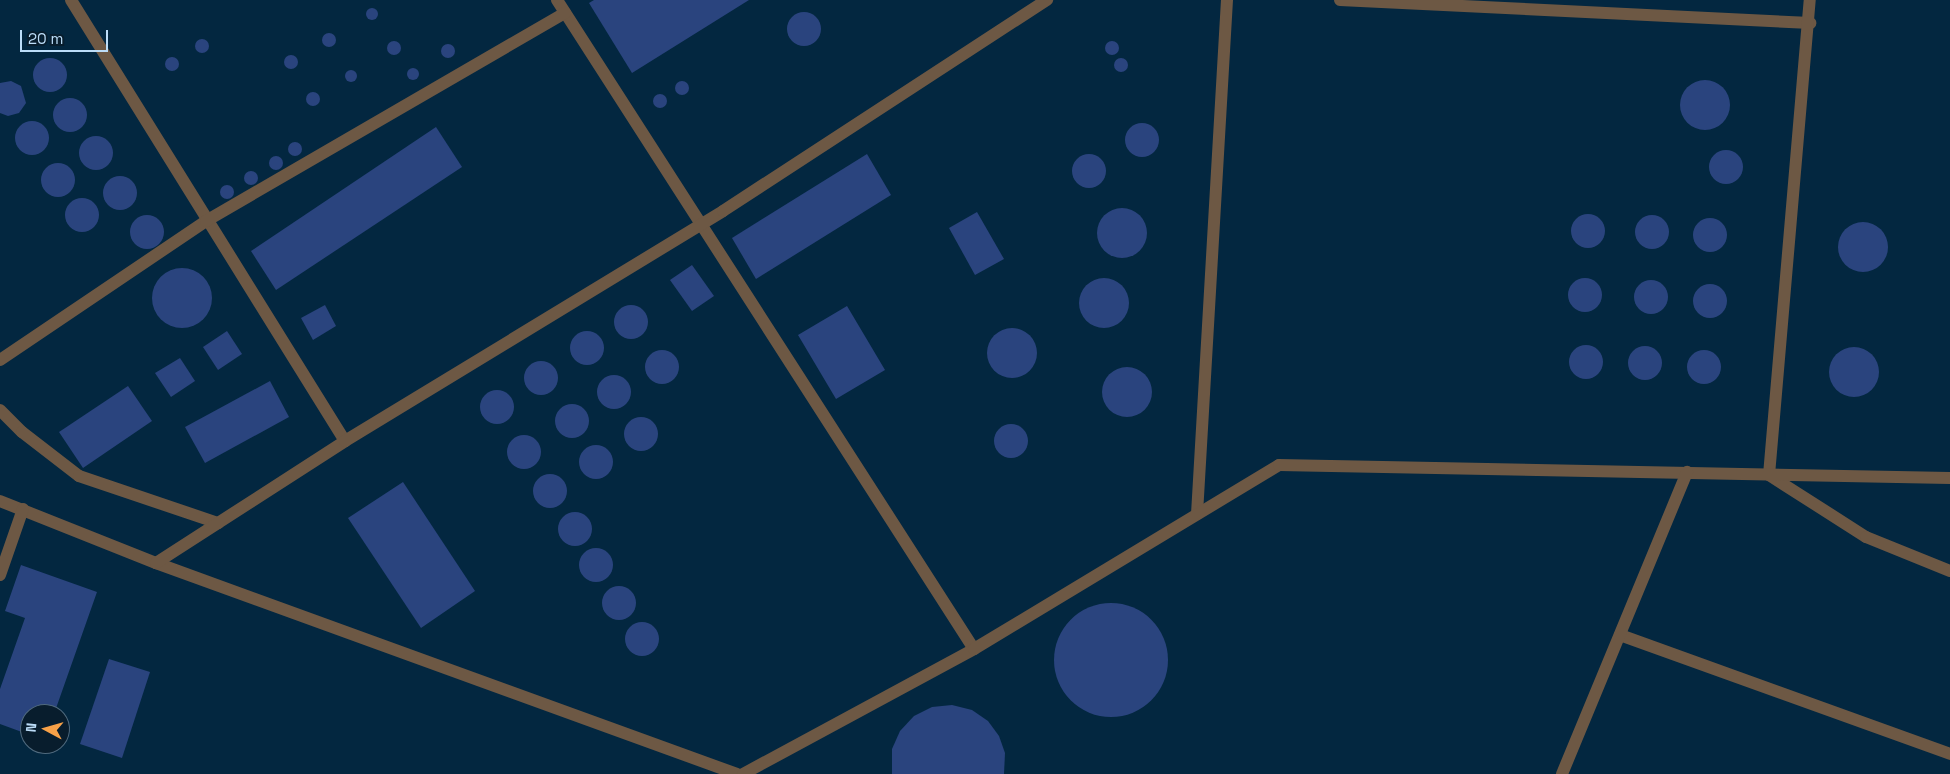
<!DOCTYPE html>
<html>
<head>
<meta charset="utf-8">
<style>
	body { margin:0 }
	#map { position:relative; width:1950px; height:774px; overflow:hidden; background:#032740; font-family:"Space Grotesk",sans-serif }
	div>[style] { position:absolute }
	.building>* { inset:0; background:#2a447e }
	.round { border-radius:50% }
	.minor>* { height:12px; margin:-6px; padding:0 6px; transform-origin:6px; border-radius:6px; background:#6d5844 }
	span { translate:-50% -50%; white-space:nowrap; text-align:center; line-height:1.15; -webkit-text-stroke:4.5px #081d2d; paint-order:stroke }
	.north { position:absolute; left:20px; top:704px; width:50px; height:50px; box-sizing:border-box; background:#081d2d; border:1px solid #506a7e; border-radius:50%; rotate:276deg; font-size:14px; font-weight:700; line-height:20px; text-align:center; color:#bcddf8 }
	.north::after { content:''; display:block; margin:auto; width:18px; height:22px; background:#f7a148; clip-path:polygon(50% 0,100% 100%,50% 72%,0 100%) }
	.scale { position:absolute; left:20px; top:30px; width:88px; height:22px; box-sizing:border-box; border:2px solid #bcddf8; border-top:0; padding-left:6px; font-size:15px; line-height:18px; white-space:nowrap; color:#bcddf8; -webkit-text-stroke:4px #081d2d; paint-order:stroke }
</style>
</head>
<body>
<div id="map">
	<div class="building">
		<i style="clip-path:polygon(594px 0,749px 0,632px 73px,589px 3px)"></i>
		<i class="round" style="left:366px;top:8px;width:12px;height:12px"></i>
		<i class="round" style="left:787px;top:12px;width:34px;height:34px"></i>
		<i class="round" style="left:322px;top:33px;width:14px;height:14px"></i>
		<i class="round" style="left:195px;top:39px;width:14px;height:14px"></i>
		<i class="round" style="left:387px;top:41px;width:14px;height:14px"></i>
		<i class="round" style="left:1105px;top:41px;width:14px;height:14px"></i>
		<i class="round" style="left:441px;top:44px;width:14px;height:14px"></i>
		<i class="round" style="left:284px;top:55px;width:14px;height:14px"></i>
		<i class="round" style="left:165px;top:57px;width:14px;height:14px"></i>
		<i class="round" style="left:33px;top:58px;width:34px;height:34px"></i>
		<i class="round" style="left:1114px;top:58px;width:14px;height:14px"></i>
		<i class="round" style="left:407px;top:68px;width:12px;height:12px"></i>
		<i class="round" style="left:345px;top:70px;width:12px;height:12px"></i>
		<i class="round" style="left:1680px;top:80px;width:50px;height:50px"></i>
		<i style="clip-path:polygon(11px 81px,21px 86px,26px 103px,19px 113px,8px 116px,0 113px,0 83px)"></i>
		<i class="round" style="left:675px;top:81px;width:14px;height:14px"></i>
		<i class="round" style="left:306px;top:92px;width:14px;height:14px"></i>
		<i class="round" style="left:653px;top:94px;width:14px;height:14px"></i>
		<i class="round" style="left:53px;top:98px;width:34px;height:34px"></i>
		<i class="round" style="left:15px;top:121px;width:34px;height:34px"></i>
		<i class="round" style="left:1125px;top:123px;width:34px;height:34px"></i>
		<i style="clip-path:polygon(436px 127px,462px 167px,276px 290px,251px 251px)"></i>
		<i class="round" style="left:79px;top:136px;width:34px;height:34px"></i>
		<i class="round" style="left:288px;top:142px;width:14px;height:14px"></i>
		<i class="round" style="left:1709px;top:150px;width:34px;height:34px"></i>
		<i class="round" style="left:1072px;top:154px;width:34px;height:34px"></i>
		<i style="clip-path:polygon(867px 154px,891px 195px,756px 279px,732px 238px)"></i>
		<i class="round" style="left:269px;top:156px;width:14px;height:14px"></i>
		<i class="round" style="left:41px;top:163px;width:34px;height:34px"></i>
		<i class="round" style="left:244px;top:171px;width:14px;height:14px"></i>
		<i class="round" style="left:103px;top:176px;width:34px;height:34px"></i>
		<i class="round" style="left:220px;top:185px;width:14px;height:14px"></i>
		<i class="round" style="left:65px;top:198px;width:34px;height:34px"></i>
		<i class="round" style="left:1097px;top:208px;width:50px;height:50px"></i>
		<i style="clip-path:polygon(977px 212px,1004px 259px,975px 275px,949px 228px)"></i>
		<i class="round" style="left:1571px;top:214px;width:34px;height:34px"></i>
		<i class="round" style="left:1635px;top:215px;width:34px;height:34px"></i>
		<i class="round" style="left:130px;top:215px;width:34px;height:34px"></i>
		<i class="round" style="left:1693px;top:218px;width:34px;height:34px"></i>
		<i class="round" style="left:1838px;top:222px;width:50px;height:50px"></i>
		<i style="clip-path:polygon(692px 265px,714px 296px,692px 311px,670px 280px)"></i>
		<i class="round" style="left:152px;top:268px;width:60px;height:60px"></i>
		<i class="round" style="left:1079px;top:278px;width:50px;height:50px"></i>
		<i class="round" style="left:1568px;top:278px;width:34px;height:34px"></i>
		<i class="round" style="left:1634px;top:280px;width:34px;height:34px"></i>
		<i class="round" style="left:1693px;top:284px;width:34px;height:34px"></i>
		<i class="round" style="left:614px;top:305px;width:34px;height:34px"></i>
		<i style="clip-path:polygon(325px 305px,336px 326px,313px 340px,301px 318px)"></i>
		<i style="clip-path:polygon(847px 306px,885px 370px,836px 399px,798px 335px)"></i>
		<i class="round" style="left:987px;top:328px;width:50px;height:50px"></i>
		<i class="round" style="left:570px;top:331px;width:34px;height:34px"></i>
		<i style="clip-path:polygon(227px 331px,242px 354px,218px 370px,203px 347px)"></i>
		<i class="round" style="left:1569px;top:345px;width:34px;height:34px"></i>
		<i class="round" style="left:1628px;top:346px;width:34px;height:34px"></i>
		<i class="round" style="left:1829px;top:347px;width:50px;height:50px"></i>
		<i class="round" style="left:1687px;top:350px;width:34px;height:34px"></i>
		<i class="round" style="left:645px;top:350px;width:34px;height:34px"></i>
		<i style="clip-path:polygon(180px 358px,195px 381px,171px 397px,155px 373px)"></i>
		<i class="round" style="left:524px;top:361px;width:34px;height:34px"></i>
		<i class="round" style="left:1102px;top:367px;width:50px;height:50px"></i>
		<i class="round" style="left:597px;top:375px;width:34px;height:34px"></i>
		<i style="clip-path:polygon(270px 381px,289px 417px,205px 463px,185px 427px)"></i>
		<i style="clip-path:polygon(128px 386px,152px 421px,83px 468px,59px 432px)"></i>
		<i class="round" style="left:480px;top:390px;width:34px;height:34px"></i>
		<i class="round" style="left:555px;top:404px;width:34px;height:34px"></i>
		<i class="round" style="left:624px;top:417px;width:34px;height:34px"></i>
		<i class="round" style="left:994px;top:424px;width:34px;height:34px"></i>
		<i class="round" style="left:507px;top:435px;width:34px;height:34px"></i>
		<i class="round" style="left:579px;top:445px;width:34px;height:34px"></i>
		<i class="round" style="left:533px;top:474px;width:34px;height:34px"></i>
		<i style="clip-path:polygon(403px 482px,475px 591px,421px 628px,348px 518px)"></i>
		<i class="round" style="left:558px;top:512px;width:34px;height:34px"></i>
		<i class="round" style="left:579px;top:548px;width:34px;height:34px"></i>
		<i style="clip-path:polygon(21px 565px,97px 592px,54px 714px,30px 714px,30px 735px,0 724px,0 689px,25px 618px,5px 611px)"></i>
		<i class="round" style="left:602px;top:586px;width:34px;height:34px"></i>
		<i class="round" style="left:1054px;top:603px;width:114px;height:114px"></i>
		<i class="round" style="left:625px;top:622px;width:34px;height:34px"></i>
		<i style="clip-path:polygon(109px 659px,150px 672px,122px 758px,80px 744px)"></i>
		<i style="clip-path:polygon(952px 705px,972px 710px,988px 721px,999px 736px,1005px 753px,1004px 774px,892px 774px,892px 749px,900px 731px,914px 716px,932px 707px)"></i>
	</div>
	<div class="minor">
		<i style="left:71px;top:0;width:519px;rotate:58.15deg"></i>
		<i style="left:557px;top:0;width:771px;rotate:57.28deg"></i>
		<i style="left:1340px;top:0;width:471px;rotate:2.8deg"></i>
		<i style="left:0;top:360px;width:249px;rotate:-34deg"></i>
		<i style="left:206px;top:221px;width:415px;rotate:-30.1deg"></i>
		<i style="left:0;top:410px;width:31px;rotate:45deg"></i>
		<i style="left:22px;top:432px;width:72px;rotate:37.7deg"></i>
		<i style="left:79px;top:476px;width:147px;rotate:18.7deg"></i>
		<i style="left:1769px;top:475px;width:477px;rotate:-85.1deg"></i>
		<i style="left:1769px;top:475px;width:115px;rotate:32.6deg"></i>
		<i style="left:1866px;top:537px;width:91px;rotate:22deg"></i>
		<i style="left:0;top:501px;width:168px;rotate:21.7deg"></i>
		<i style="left:156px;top:563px;width:618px;rotate:19.96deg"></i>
		<i style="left:1197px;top:514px;width:515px;rotate:-86.66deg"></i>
		<i style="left:156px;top:563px;width:225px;rotate:-32.8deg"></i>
		<i style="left:345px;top:441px;width:442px;rotate:-31.3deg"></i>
		<i style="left:723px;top:211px;width:387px;rotate:-33.1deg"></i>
		<i style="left:0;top:575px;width:70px;rotate:-70.8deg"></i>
		<i style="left:1620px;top:635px;width:351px;rotate:19.8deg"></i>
		<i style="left:743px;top:774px;width:263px;rotate:-28.4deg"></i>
		<i style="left:974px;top:649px;width:356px;rotate:-31.1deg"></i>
		<i style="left:1279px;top:465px;width:671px;rotate:1.11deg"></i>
		<i style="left:1562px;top:774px;width:327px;rotate:-67.5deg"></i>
	</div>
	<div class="north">N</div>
	<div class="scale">20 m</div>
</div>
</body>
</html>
